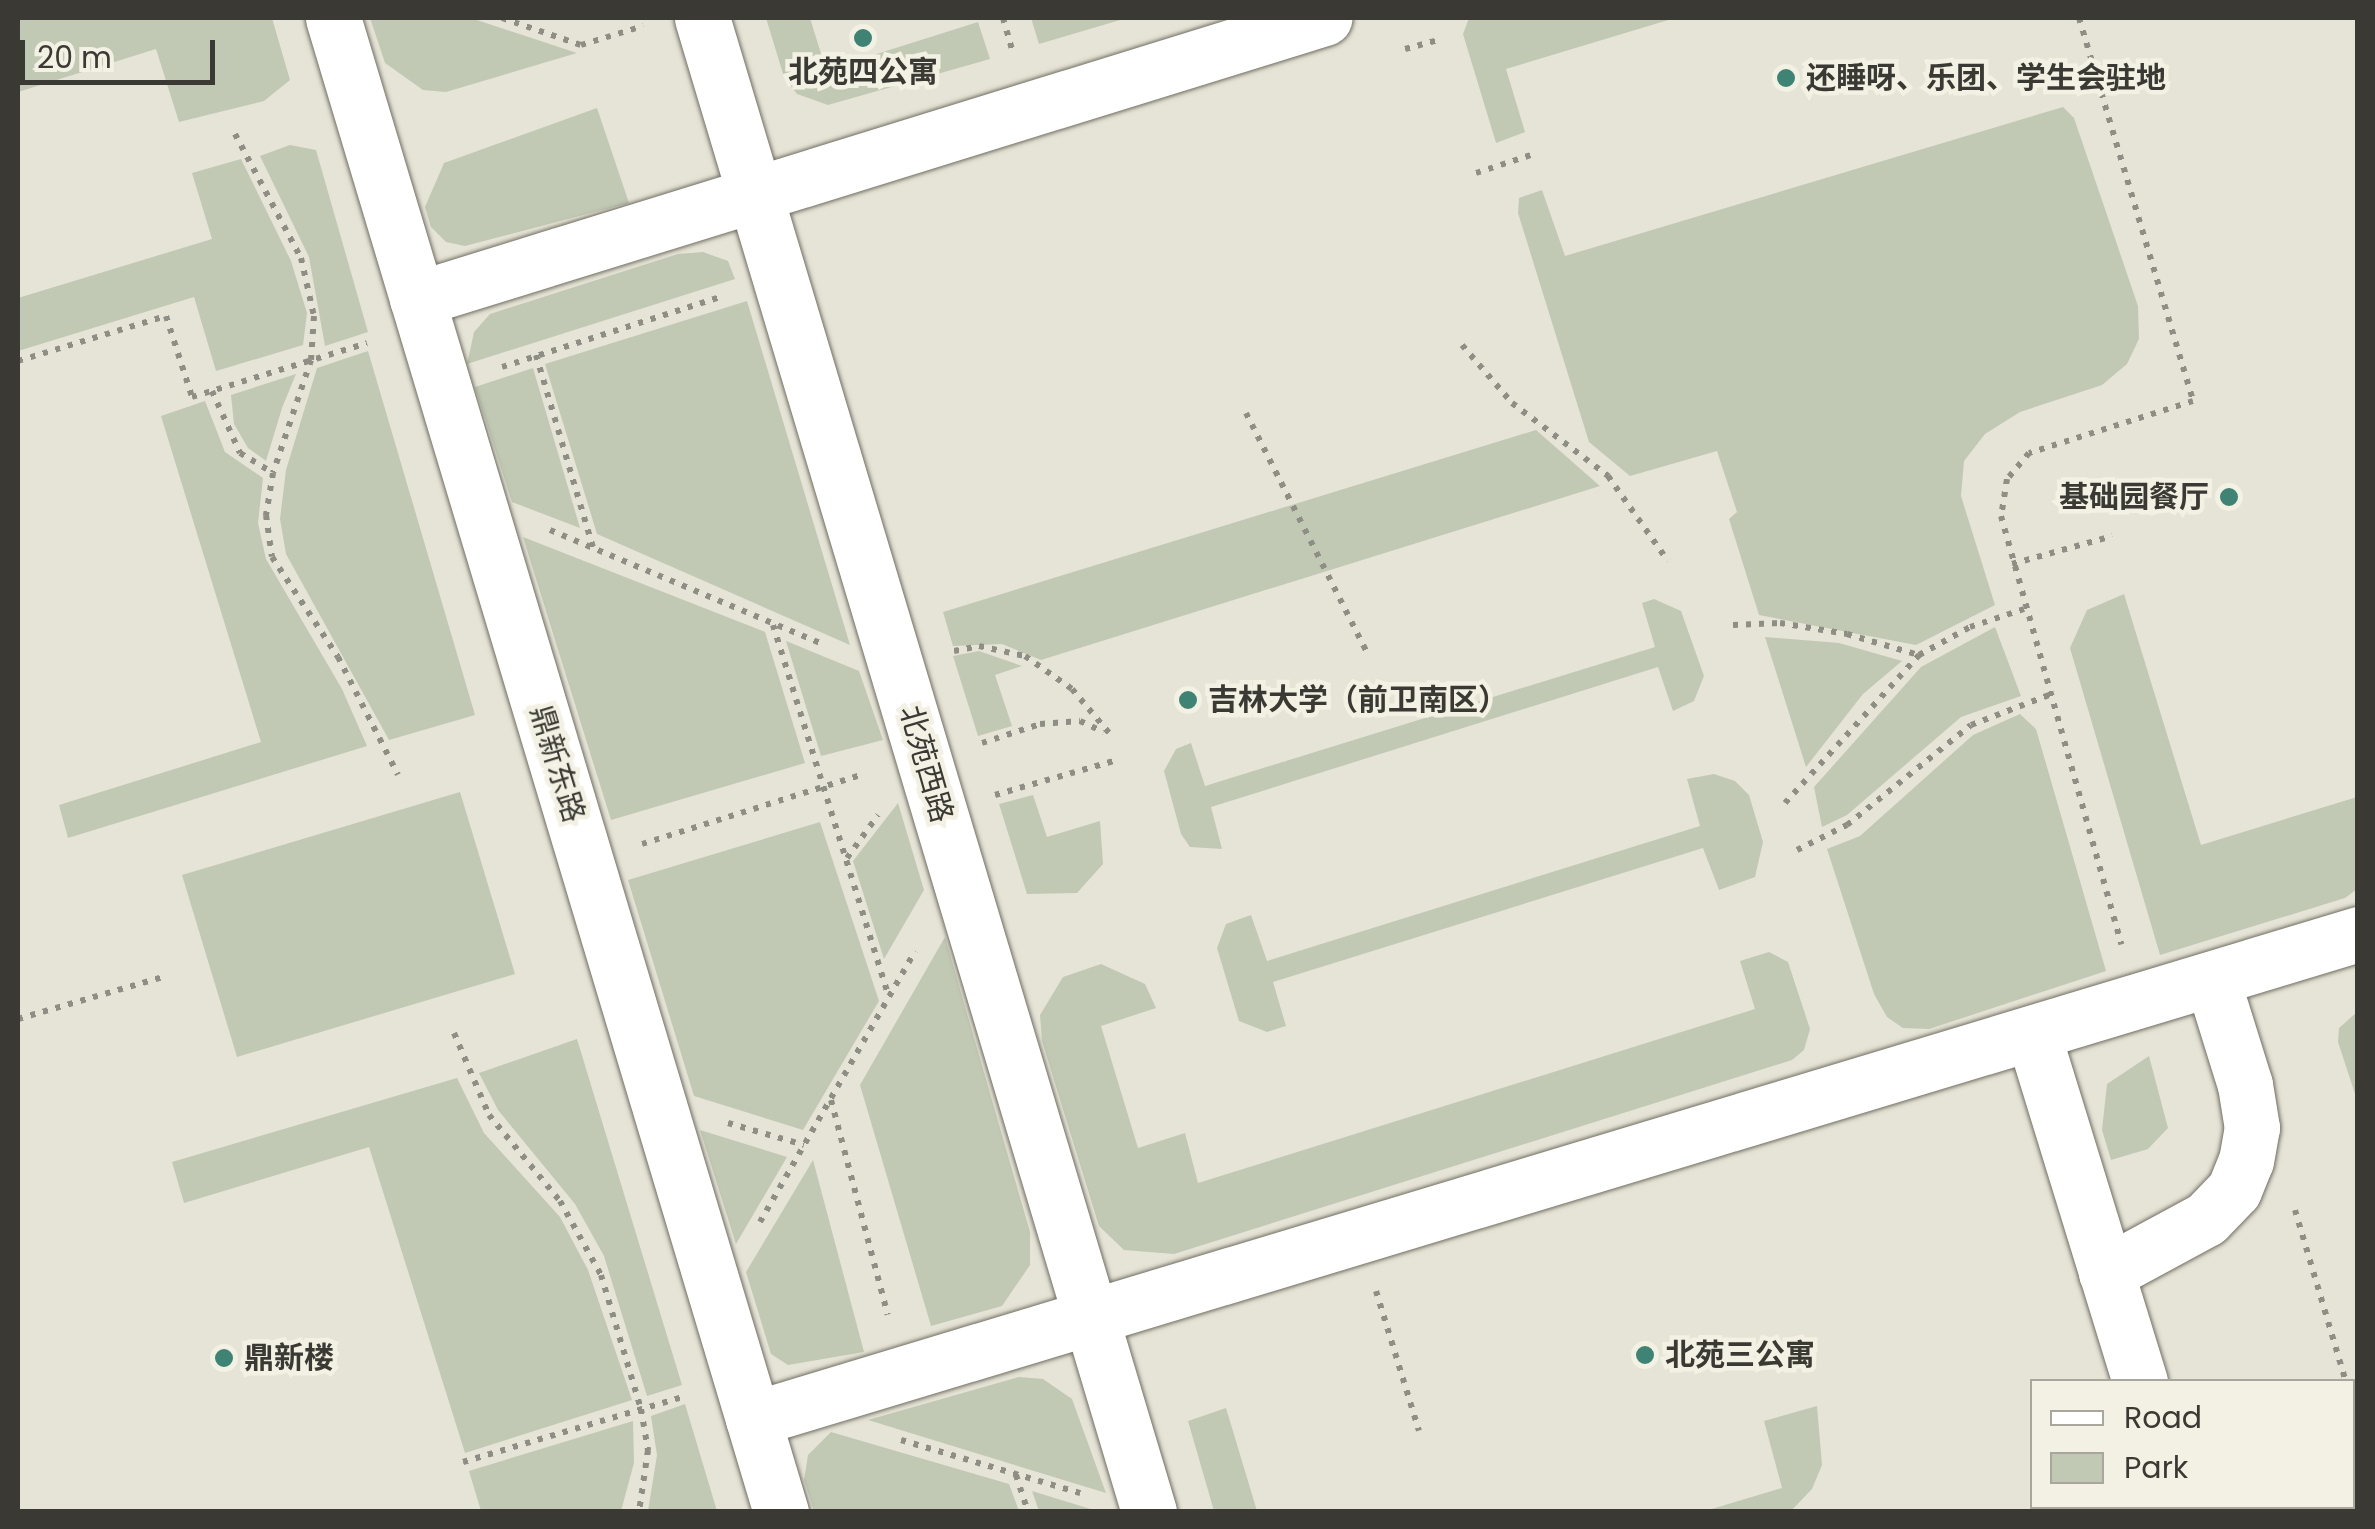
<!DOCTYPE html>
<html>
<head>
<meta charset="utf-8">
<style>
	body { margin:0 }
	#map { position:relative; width:2375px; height:1529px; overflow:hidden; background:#e6e4d6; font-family:Poppins,"Noto Sans SC",sans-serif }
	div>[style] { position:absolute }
	.green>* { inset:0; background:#c1c9b4 }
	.path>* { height:6px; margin-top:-3px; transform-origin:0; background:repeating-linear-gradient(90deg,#8f8e84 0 5px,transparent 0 13px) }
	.roads { filter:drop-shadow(0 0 2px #706e62) drop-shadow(0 0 2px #706e62) }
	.minor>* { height:55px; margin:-27.5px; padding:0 27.5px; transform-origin:27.5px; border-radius:27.5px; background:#fff }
	.dots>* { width:28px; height:28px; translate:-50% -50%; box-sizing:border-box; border:5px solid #f3f1e3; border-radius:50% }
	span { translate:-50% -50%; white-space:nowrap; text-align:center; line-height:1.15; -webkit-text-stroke:9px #f3f1e3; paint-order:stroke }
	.poi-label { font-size:30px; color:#3a3933; font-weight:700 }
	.left { translate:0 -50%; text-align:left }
	.right { translate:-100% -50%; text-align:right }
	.street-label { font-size:30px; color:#3a3933 }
	.frame { position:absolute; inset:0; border:20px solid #3a3933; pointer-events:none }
	.legend { position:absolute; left:2030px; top:1379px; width:325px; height:130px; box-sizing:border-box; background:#f3f1e3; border:2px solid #a9a79d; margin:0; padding:12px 18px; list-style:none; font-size:30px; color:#3a3933 }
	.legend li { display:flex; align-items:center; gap:20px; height:50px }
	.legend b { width:50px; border:2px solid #a9a79d }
	.scale { position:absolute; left:20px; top:40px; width:195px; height:45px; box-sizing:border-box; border:5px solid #3a3933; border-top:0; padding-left:12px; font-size:30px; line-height:35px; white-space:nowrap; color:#3a3933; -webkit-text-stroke:8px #f3f1e3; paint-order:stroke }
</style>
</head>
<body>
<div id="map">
	<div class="green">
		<i style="clip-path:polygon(18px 18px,272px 18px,290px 80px,264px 101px,179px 122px,156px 49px,18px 92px)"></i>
		<i style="clip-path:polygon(370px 18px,471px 18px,577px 53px,446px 92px,423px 90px,385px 63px)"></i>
		<i style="clip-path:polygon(766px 18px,810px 18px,826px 70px,978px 22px,990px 59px,828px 105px,797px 94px,784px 77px)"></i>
		<i style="clip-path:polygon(1031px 18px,1127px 18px,1039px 44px)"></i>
		<i style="clip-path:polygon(1469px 18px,1675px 18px,1506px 69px,1525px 132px,1496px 143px,1463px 34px)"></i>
		<i style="clip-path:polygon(2063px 107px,2074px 118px,2138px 306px,2139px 339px,2127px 364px,2102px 385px,2020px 412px,1985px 434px,1964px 461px,1961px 496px,1995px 605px,1916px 645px,1759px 615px,1729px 519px,1737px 512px,1717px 451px,1630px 476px,1589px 442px,1518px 213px,1519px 198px,1542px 190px,1565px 256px)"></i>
		<i style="clip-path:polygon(597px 108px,629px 203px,465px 246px,446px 242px,431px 227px,425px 207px,444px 163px)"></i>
		<i style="clip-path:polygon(290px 145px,316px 150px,368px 332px,325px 346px,309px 257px,260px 156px)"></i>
		<i style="clip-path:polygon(241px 159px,291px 261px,307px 313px,303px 345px,216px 371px,194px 297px,18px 351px,18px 298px,212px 239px,192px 173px)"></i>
		<i style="clip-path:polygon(703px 252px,728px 261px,735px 279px,467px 364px,474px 332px,490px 314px,678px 254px)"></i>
		<i style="clip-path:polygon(747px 301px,850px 645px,597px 534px,545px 364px)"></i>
		<i style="clip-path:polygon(368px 351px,475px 715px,389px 740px,286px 554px,280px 519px,286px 470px,317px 368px)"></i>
		<i style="clip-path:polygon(533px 368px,580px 528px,512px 502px,475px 387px)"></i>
		<i style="clip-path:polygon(296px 374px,282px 408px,266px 461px,248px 448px,234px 424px,231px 395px)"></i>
		<i style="clip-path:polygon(205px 401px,225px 452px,263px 478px,258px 523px,266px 559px,342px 689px,367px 746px,68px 838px,59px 805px,261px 742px,161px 416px)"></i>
		<i style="clip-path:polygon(1536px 430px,1600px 486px,1041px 660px,1002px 644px,953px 646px,943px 612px)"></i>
		<i style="clip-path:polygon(523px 537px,765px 632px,805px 763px,611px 820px)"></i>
		<i style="clip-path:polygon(2124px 594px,2201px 845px,2357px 797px,2357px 889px,2345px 898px,2160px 955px,2070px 648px,2087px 610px)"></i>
		<i style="clip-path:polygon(1654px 599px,1681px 611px,1704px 676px,1694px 701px,1673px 711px,1658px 667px,1211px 807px,1222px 849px,1190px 847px,1181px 834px,1164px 771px,1176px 749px,1191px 743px,1205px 786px,1655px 647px,1642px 603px)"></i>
		<i style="clip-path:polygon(1995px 627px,2021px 696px,1961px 717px,1847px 815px,1822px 827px,1814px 787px,1921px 667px)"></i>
		<i style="clip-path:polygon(1765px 637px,1839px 643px,1902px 661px,1863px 694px,1806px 767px)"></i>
		<i style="clip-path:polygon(786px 641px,859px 671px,883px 740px,821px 756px)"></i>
		<i style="clip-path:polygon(979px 651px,1022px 666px,995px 675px,1012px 726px,978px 736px,953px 656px)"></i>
		<i style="clip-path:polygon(2020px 714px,2036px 729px,2106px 971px,1929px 1029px,1903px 1028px,1887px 1017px,1874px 994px,1827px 849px,1860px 836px,1973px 735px)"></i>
		<i style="clip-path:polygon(1714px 774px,1735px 781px,1749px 795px,1763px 842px,1755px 877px,1719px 890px,1703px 848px,1273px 982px,1286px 1026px,1267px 1032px,1239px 1021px,1217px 948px,1226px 924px,1251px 915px,1267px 961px,1700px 826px,1687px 779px)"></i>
		<i style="clip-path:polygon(460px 792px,515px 974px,237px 1057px,182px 875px)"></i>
		<i style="clip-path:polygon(1033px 795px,1047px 837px,1100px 821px,1103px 864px,1077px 893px,1027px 894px,999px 804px)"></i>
		<i style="clip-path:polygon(898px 803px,924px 890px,884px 959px,853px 861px)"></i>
		<i style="clip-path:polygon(820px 822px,879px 1001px,803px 1130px,694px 1096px,628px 880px)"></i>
		<i style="clip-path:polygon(945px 937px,1030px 1232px,1030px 1265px,1002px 1306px,931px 1326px,860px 1085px)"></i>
		<i style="clip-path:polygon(1769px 952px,1788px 962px,1810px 1029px,1804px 1050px,1792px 1060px,1174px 1254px,1124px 1250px,1099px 1226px,1042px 1041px,1040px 1015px,1063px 977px,1101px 964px,1145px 984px,1156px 1008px,1101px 1026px,1138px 1148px,1185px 1133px,1198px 1183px,1755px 1009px,1740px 961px)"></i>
		<i style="clip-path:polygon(2357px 1012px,2358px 1100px,2357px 1100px,2338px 1042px,2339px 1028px)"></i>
		<i style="clip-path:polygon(577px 1039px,682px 1385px,647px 1396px,604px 1256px,575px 1204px,498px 1110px,479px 1073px)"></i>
		<i style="clip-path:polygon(2149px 1056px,2168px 1128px,2148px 1149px,2111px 1160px,2102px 1130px,2107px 1084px)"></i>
		<i style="clip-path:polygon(457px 1078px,484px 1133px,560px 1217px,588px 1270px,632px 1400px,465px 1453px,369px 1147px,184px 1203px,172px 1162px)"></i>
		<i style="clip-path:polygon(700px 1130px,787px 1157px,736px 1244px)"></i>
		<i style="clip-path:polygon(813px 1160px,864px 1352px,788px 1365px,771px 1354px,746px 1272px)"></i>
		<i style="clip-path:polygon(1019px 1377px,1043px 1379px,1072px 1399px,1106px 1493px,868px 1420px)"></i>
		<i style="clip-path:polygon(685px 1404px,717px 1511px,648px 1511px,657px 1455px,651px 1416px)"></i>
		<i style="clip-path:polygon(1817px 1406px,1822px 1465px,1812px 1489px,1791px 1511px,1705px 1511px,1782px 1488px,1764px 1421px)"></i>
		<i style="clip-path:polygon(1226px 1408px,1257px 1511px,1214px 1511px,1188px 1421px)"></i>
		<i style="clip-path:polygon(633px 1421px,634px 1463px,621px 1511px,481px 1511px,469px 1471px)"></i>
		<i style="clip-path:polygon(831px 1432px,1009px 1484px,1019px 1511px,814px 1511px,804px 1480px,808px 1455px)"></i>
		<i style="clip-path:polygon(1032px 1491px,1097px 1511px,1039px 1511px)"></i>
	</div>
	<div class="path">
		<i style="left:502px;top:18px;width:83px;rotate:18.9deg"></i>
		<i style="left:581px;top:45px;width:65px;rotate:-17deg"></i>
		<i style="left:1003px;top:18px;width:35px;rotate:74deg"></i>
		<i style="left:2079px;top:18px;width:400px;rotate:73.4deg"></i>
		<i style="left:2193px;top:401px;width:172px;rotate:162.4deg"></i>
		<i style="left:2029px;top:453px;width:34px;rotate:130deg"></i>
		<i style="left:2007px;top:479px;width:37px;rotate:99deg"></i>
		<i style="left:2001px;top:516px;width:445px;rotate:74.3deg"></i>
		<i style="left:1405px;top:49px;width:34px;rotate:-15deg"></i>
		<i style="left:235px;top:134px;width:140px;rotate:62deg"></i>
		<i style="left:301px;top:258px;width:59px;rotate:77.4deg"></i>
		<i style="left:314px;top:316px;width:44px;rotate:93.9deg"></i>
		<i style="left:311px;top:360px;width:119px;rotate:108.6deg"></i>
		<i style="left:273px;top:473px;width:43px;rotate:99.5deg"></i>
		<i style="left:266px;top:515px;width:42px;rotate:81.9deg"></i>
		<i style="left:272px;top:557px;width:120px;rotate:56.6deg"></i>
		<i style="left:338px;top:657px;width:132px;rotate:63deg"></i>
		<i style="left:1476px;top:173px;width:64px;rotate:-18.2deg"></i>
		<i style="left:1462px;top:345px;width:77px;rotate:49.2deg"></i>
		<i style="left:1512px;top:403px;width:121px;rotate:37.2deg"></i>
		<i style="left:1608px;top:476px;width:104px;rotate:54.8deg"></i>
		<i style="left:536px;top:355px;width:201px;rotate:73.5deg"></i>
		<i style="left:18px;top:361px;width:155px;rotate:-16.9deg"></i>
		<i style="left:166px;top:316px;width:85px;rotate:72.2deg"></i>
		<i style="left:192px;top:397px;width:183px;rotate:-17.1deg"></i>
		<i style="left:502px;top:367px;width:232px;rotate:-17.8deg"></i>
		<i style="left:212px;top:391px;width:68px;rotate:65.7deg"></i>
		<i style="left:240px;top:453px;width:39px;rotate:31deg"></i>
		<i style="left:1246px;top:413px;width:270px;rotate:63.2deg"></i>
		<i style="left:550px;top:530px;width:298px;rotate:22.7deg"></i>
		<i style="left:2012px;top:564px;width:104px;rotate:-15.6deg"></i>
		<i style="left:773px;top:625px;width:387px;rotate:72.7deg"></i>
		<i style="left:1733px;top:625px;width:47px;rotate:-2.4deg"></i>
		<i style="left:1780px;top:623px;width:68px;rotate:9.3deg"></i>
		<i style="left:1847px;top:634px;width:75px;rotate:16.3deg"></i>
		<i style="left:1919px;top:655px;width:58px;rotate:-28.8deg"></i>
		<i style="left:1970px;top:627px;width:57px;rotate:-18.4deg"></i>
		<i style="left:954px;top:651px;width:25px;rotate:-11deg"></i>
		<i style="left:979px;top:646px;width:47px;rotate:12.3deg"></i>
		<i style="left:1025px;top:656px;width:57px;rotate:35.1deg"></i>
		<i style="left:1072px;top:689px;width:59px;rotate:49.8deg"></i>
		<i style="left:982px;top:743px;width:61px;rotate:-18.1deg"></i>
		<i style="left:1040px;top:724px;width:40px;rotate:-4.3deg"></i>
		<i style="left:1080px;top:721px;width:26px;rotate:25deg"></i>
		<i style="left:995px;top:795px;width:127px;rotate:-16deg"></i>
		<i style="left:1785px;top:803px;width:200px;rotate:-47.8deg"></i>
		<i style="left:642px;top:844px;width:233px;rotate:-17.5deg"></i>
		<i style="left:1797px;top:850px;width:56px;rotate:-26.6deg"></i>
		<i style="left:1847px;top:825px;width:159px;rotate:-38.9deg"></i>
		<i style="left:1971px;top:725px;width:84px;rotate:-21deg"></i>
		<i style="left:847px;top:858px;width:53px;rotate:-54.2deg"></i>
		<i style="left:18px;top:1019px;width:154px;rotate:-16.2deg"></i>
		<i style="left:454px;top:1033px;width:89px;rotate:66.9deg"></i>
		<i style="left:489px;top:1115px;width:112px;rotate:50.5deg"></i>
		<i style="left:560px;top:1201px;width:85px;rotate:61deg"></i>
		<i style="left:601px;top:1275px;width:140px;rotate:73.4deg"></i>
		<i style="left:641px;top:1409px;width:42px;rotate:80.3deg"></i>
		<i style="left:648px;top:1450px;width:63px;rotate:98.3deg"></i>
		<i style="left:831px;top:1100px;width:222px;rotate:75.2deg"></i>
		<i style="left:728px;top:1123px;width:79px;rotate:16.1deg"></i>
		<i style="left:2295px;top:1210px;width:179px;rotate:73.5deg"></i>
		<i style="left:760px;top:1222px;width:312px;rotate:-60.2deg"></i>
		<i style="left:1376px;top:1291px;width:146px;rotate:72.9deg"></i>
		<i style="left:2352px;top:1403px;width:18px;rotate:71deg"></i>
		<i style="left:901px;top:1440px;width:187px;rotate:16.5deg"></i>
		<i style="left:463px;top:1462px;width:233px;rotate:-16.5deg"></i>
		<i style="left:1016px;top:1475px;width:39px;rotate:72deg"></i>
	</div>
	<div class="roads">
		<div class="minor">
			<i style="left:333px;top:18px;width:1560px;rotate:73.31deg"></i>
			<i style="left:702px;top:18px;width:1559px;rotate:73.34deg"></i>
			<i style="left:417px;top:299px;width:950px;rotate:-17.21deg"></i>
			<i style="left:2033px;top:1034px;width:364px;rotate:72.9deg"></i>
			<i style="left:2106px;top:1273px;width:114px;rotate:-28.4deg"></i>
			<i style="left:2206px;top:1219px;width:40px;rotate:-46deg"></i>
			<i style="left:2234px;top:1190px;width:31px;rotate:-68deg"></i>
			<i style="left:2246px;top:1161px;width:34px;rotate:-80deg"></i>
			<i style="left:2252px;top:1128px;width:44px;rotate:-99.2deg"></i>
			<i style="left:2245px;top:1085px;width:111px;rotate:-107.3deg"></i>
			<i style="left:753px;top:1419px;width:1677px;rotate:-16.81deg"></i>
			<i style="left:2178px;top:1506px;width:6px;rotate:72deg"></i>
		</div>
	</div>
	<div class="dots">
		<i style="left:863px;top:38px;background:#3f8375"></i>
		<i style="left:1786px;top:78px;background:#3f8375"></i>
		<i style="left:2229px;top:497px;background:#3f8375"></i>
		<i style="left:1188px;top:700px;background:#3f8375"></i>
		<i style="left:1645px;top:1355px;background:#3f8375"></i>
		<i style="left:224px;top:1358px;background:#3f8375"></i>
	</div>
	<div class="poi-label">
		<span style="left:863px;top:72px">北苑四公寓</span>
		<span class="left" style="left:1806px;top:78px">还睡呀、乐团、学生会驻地</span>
		<span class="right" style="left:2209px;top:497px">基础园餐厅</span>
		<span class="left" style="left:1208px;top:700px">吉林大学（前卫南区）</span>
		<span class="left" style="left:1665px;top:1355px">北苑三公寓</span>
		<span class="left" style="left:244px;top:1358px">鼎新楼</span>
	</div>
	<div class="street-label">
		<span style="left:557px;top:764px;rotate:73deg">鼎新东路</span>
		<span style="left:926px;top:764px;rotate:74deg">北苑西路</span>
	</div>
	<div class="frame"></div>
	<ul class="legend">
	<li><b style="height:12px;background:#fff"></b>Road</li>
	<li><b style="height:28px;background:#c1c9b4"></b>Park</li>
	</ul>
	<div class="scale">20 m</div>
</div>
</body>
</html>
